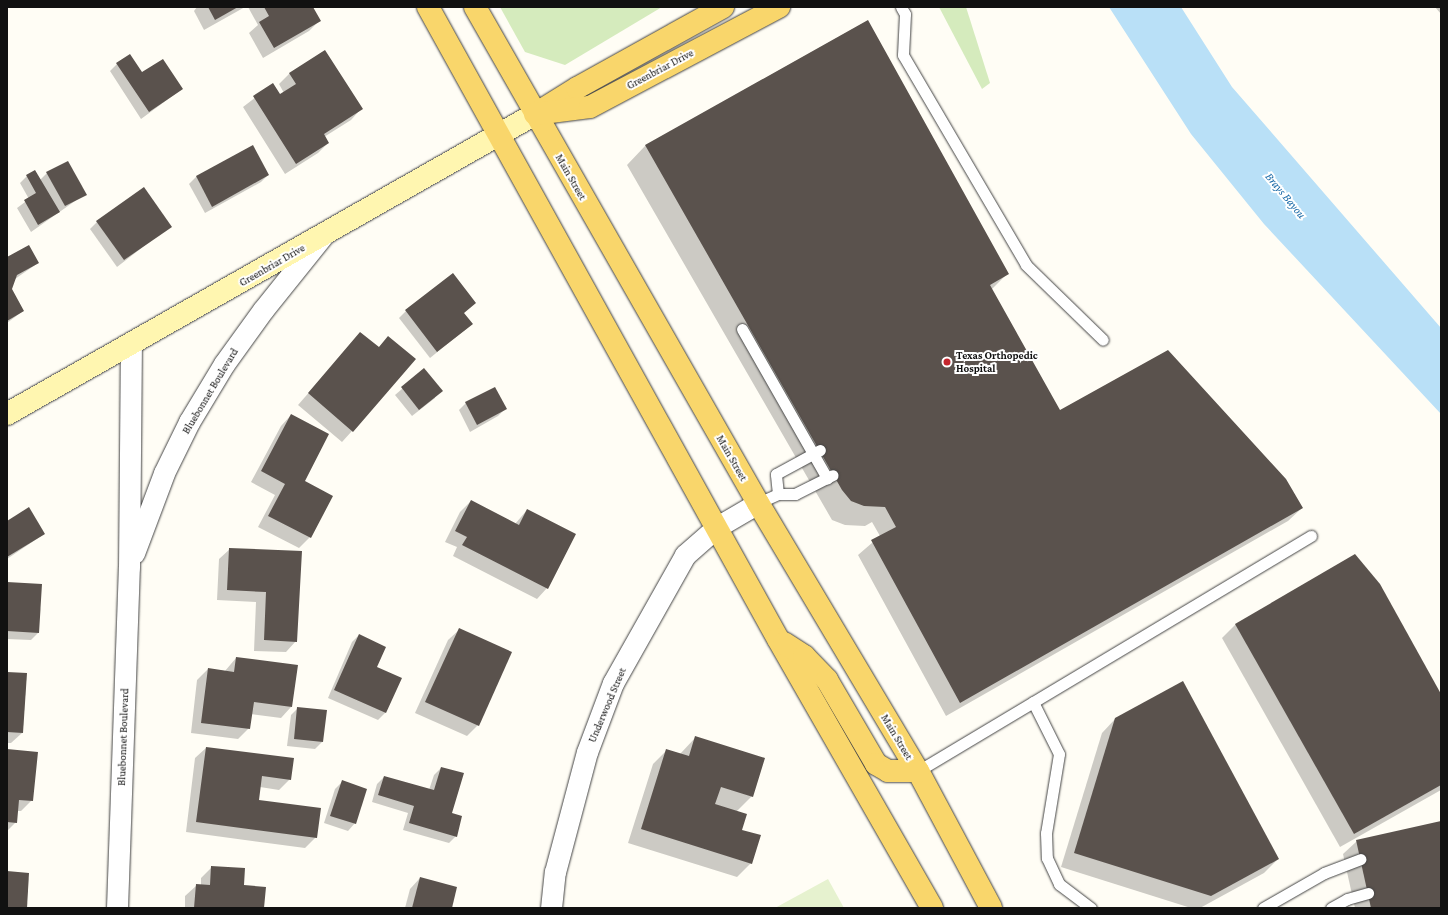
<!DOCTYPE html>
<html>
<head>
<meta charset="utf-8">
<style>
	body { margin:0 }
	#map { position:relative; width:1448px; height:915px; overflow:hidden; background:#fffdf5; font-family:"Crimson Pro",serif }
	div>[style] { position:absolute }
	.green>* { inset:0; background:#d5ebbd }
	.pitch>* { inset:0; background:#e6f2cf }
	.water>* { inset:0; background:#b9e0f7 }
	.shadow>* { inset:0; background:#0003 }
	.building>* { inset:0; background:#5a524d }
	.roads { filter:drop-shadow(0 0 1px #444) drop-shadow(0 0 1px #444) }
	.lane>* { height:11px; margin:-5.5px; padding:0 5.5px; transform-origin:5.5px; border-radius:5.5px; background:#fff }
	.street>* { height:21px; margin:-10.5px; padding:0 10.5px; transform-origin:10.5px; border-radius:10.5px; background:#fff }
	.secondary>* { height:22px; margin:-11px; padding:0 11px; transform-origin:11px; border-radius:11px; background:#fff6b0 }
	.primary>* { height:22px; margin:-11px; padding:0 11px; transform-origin:11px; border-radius:11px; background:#f9d66b }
	.dots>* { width:11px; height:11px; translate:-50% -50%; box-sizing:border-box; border:2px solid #fff; border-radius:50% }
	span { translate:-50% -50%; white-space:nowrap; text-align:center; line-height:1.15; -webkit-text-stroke:4px #fff; paint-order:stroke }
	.street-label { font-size:11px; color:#111 }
	.poi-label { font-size:11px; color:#111; font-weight:700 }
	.left { translate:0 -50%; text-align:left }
	.water-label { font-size:12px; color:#1768a6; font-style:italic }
	.frame { position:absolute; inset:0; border:8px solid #111; pointer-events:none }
</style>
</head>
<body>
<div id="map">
	<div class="green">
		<i style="clip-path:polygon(500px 7px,662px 7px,565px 65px,525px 52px)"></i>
		<i style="clip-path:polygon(939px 7px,966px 7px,990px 83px,982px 89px)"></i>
	</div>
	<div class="pitch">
		<i style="clip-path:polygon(828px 879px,844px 908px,775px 908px)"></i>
	</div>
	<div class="water">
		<i style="clip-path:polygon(1109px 7px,1181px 7px,1232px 87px,1441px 328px,1441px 414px,1264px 224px,1191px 134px)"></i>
	</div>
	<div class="shadow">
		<i style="clip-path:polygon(197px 7px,245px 7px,204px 30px,194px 11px)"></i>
		<i style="clip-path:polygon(248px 7px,312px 7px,319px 21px,309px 31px,263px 58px,249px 33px,258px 25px)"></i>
		<i style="clip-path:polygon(1435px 7px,1441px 7px,1441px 14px)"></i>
		<i style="clip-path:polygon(867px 21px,1007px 274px,991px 290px,1054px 414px,1302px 508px,1288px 521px,946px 716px,858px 555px,880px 536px,872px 522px,865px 526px,845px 525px,832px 520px,627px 165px,645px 146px)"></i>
		<i style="clip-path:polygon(324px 51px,361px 109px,351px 120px,324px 137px,328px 143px,318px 153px,285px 174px,243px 107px,273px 84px,280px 95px,284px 93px,279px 84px,289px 74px)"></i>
		<i style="clip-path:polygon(117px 64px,142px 74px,182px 89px,141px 119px,110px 71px)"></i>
		<i style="clip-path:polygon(252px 146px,268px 175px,261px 182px,205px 213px,189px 184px,196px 177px)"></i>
		<i style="clip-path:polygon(47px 173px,85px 194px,31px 232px,17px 208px,29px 199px,20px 183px,27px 176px,40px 180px)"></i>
		<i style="clip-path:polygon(97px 222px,170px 226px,117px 267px,90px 229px)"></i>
		<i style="clip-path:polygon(7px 258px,38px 263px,15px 279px,11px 289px,23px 311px,7px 323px)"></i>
		<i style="clip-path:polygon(406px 311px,472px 324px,430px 358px,399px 318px)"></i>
		<i style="clip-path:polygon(361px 333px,378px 348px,389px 337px,352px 431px,342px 442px,298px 405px)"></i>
		<i style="clip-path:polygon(424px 370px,435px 398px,412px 416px,395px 395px)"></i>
		<i style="clip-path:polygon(466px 403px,505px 409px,498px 416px,470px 432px,459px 410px)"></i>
		<i style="clip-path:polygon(291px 415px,303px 482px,331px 496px,310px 537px,299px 548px,258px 527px,275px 495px,251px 482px,281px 426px)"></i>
		<i style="clip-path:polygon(471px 501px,515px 524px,527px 510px,547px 588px,537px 599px,453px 556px,457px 547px,445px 542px,460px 512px)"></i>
		<i style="clip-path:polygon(7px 522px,44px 534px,7px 559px)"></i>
		<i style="clip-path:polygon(230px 549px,301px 552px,296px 641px,286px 652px,254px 651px,256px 602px,217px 600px,219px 559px)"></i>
		<i style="clip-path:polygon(1355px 556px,1441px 696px,1441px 790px,1340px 847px,1222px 638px,1235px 625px)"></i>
		<i style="clip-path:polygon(7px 583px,38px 633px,31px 640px,7px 639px)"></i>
		<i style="clip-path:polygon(459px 630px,510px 652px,478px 725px,467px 736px,415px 713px,448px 640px)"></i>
		<i style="clip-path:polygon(359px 635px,376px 668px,385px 713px,378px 720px,328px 698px,352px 642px)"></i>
		<i style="clip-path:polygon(236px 658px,291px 707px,281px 718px,251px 714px,249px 728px,238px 739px,191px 733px,197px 680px,208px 669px,225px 671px)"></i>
		<i style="clip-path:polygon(7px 673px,22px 733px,11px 743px,7px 743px)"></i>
		<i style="clip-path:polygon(298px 708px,322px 742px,315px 749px,287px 746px,291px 715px)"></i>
		<i style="clip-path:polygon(1116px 718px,1278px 859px,1264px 873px,1200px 908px,1191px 908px,1061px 867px,1102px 733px)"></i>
		<i style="clip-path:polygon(695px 738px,752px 796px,736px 812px,751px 863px,737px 877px,628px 843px,653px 764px,667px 750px,680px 754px)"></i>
		<i style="clip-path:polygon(206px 748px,290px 779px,279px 790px,260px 787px,258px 801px,316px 837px,305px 848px,186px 832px,195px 758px)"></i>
		<i style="clip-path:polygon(7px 750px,32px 800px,21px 811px,17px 811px,16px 822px,7px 831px)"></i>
		<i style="clip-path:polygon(441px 768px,456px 836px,449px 843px,403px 830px,408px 813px,372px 802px,377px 784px,384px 777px,429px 790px,434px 775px)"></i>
		<i style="clip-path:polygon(342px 782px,355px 823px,348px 831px,324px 823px,335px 789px)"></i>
		<i style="clip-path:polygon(1441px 822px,1441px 908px,1355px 908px,1343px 854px,1357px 841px)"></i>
		<i style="clip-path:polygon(212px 867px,243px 886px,263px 908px,185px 908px,185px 896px,196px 886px,201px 886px,201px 878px)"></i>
		<i style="clip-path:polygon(420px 878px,451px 908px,405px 908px,410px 889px)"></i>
	</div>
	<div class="building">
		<i style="clip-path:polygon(208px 7px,238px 7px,215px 20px)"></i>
		<i style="clip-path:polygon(264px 7px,313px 7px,321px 21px,274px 48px,259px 22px,269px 16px)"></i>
		<i style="clip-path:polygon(868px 20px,1009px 274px,990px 285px,1060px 410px,1168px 350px,1286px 479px,1303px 508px,960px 703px,871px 540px,896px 527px,885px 507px,864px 506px,851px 501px,842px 490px,645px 145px)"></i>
		<i style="clip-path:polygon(325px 50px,363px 109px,324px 134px,329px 143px,296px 164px,253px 96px,273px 83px,280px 94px,296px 84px,289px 73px)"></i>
		<i style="clip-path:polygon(130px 54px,142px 72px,163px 59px,183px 89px,149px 112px,116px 63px)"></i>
		<i style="clip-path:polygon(253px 145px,269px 175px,212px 207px,196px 176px)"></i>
		<i style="clip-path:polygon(68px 161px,87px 195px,65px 206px,46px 172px)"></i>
		<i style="clip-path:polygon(35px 170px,60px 212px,38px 225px,24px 200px,36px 193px,26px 175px)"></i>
		<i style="clip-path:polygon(144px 187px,172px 227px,124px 260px,96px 221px)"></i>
		<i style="clip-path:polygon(29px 245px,39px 263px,17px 275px,12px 289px,24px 311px,7px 321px,7px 257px)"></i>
		<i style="clip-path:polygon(453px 273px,476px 303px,464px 313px,473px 324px,437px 352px,405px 310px)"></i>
		<i style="clip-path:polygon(360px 332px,379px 347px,388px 336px,416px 359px,353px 432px,308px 393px)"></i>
		<i style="clip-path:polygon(424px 368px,443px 391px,419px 410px,401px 387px)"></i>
		<i style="clip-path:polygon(495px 387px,507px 409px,477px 425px,465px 402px)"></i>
		<i style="clip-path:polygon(291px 414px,329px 434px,305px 481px,333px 496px,311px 538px,268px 516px,285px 484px,261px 471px)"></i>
		<i style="clip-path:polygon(471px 500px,519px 525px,527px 509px,576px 534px,548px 589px,462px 545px,467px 537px,455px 531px)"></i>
		<i style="clip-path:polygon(29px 507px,45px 534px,7px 557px,7px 521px)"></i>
		<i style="clip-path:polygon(229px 548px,302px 551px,297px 642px,264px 640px,266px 592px,227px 590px)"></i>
		<i style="clip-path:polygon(1355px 554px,1380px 584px,1441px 694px,1441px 785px,1354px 834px,1235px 624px)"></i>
		<i style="clip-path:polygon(7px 582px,42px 584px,39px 633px,7px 631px)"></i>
		<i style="clip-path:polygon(459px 628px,512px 652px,479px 726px,425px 702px)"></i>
		<i style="clip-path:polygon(359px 634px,386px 647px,377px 667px,402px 678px,386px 713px,334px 690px)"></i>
		<i style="clip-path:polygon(236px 657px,298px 665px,292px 707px,254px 702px,250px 729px,201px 723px,208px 668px,234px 672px)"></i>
		<i style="clip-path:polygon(7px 672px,27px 673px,23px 733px,7px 732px)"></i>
		<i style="clip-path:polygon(1183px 681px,1279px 859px,1211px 896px,1074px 853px,1115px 718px)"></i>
		<i style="clip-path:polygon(297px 707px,327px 710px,323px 742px,294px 739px)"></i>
		<i style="clip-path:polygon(695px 736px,765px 758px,753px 797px,721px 787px,715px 804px,747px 814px,742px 830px,761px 835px,752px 864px,641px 829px,666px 749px,689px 756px)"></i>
		<i style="clip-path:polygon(206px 747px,294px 758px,291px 780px,262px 776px,259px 800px,321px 808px,317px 838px,196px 822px)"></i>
		<i style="clip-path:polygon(7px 749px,38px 752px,33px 801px,19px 800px,17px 823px,7px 822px)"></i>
		<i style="clip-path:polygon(441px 767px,464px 773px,452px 813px,462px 816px,457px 837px,409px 823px,414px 806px,378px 795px,384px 776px,434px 790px)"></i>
		<i style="clip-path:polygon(342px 780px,367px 789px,356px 824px,330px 816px)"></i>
		<i style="clip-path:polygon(1441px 821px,1441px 908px,1371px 908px,1356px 840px)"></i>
		<i style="clip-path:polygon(211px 866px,245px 868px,244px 885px,266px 887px,264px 908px,194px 908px,196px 884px,210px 885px)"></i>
		<i style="clip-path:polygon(7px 871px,29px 873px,27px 908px,7px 908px)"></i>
		<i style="clip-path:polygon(420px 877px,457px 887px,452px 908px,412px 908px)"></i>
	</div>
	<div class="roads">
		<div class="lane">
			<i style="left:901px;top:7px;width:8px;rotate:60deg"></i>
			<i style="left:905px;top:14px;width:41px;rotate:92.8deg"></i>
			<i style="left:903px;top:55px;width:243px;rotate:59.6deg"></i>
			<i style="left:1026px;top:265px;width:107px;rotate:44.2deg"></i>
			<i style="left:742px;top:329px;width:172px;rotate:60.3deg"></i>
			<i style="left:778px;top:494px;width:20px;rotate:-96deg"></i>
			<i style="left:776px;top:474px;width:50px;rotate:-28.6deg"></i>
			<i style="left:758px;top:503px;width:22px;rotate:-24deg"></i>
			<i style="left:778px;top:494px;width:17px"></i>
			<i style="left:795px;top:494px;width:42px;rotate:-26.6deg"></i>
			<i style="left:1033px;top:702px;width:58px;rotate:63.4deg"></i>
			<i style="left:1059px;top:754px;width:80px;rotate:99.3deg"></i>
			<i style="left:1046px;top:833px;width:25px;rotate:88deg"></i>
			<i style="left:1047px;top:858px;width:29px;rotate:65deg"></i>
			<i style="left:1059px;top:884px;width:40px;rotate:37deg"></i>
			<i style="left:918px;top:771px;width:458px;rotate:-30.9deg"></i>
			<i style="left:1263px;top:908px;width:70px;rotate:-29.8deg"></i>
			<i style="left:1324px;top:873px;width:39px;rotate:-21deg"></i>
			<i style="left:1331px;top:908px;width:18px;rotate:-29deg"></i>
			<i style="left:1347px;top:899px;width:22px;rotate:-16deg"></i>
		</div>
		<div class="street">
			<i style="left:134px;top:553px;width:85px;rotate:-69.4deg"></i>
			<i style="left:164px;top:473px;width:57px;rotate:-63.9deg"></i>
			<i style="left:189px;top:422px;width:68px;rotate:-58.9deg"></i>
			<i style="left:224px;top:364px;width:67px;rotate:-54.2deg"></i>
			<i style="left:263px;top:310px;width:96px;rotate:-51.3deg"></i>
			<i style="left:117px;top:908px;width:341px;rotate:-88deg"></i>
			<i style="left:129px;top:567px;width:222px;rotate:-89.5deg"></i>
			<i style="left:551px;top:908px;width:36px;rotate:-84deg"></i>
			<i style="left:555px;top:872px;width:124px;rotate:-75.1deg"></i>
			<i style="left:587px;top:752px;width:74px;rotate:-69.4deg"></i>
			<i style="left:613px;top:683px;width:147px;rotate:-60.6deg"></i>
			<i style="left:685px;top:555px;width:43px;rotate:-41.2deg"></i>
			<i style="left:717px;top:527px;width:48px;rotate:-30.3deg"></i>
		</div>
		<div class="secondary">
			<i style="left:7px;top:414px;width:607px;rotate:-29.6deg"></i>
		</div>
		<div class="primary">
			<i style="left:428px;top:7px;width:722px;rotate:61.02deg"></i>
			<i style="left:778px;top:639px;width:310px;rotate:60.2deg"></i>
			<i style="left:475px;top:7px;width:571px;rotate:60.29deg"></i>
			<i style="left:758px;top:503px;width:312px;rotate:59.2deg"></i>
			<i style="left:918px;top:771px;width:155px;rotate:61.9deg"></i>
			<i style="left:540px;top:111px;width:44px;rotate:-31.9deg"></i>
			<i style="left:577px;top:88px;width:167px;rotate:-29deg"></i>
			<i style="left:535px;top:114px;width:55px;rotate:-7.3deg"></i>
			<i style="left:590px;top:107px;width:214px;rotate:-27.9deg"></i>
			<i style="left:784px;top:643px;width:24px;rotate:33deg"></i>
			<i style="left:804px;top:656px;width:33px;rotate:46deg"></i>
			<i style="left:827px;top:680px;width:97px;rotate:59.7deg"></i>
			<i style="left:876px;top:764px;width:14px;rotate:30deg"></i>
			<i style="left:888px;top:771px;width:30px"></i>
		</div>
	</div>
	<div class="dots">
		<i style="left:947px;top:362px;background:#c4262e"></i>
	</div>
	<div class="street-label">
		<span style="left:660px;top:69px;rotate:-28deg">Greenbriar Drive</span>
		<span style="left:571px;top:177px;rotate:60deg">Main Street</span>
		<span style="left:272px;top:265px;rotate:-30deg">Greenbriar Drive</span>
		<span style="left:210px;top:391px;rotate:-59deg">Bluebonnet Boulevard</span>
		<span style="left:732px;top:458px;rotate:60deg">Main Street</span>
		<span style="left:607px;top:705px;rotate:-67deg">Underwood Street</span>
		<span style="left:123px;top:737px;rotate:-88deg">Bluebonnet Boulevard</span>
		<span style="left:897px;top:737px;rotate:59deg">Main Street</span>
	</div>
	<div class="poi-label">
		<span class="left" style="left:956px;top:362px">Texas Orthopedic<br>Hospital</span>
	</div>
	<div class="water-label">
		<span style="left:1285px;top:196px;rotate:50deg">Brays Bayou</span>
	</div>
	<div class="frame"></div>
</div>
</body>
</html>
